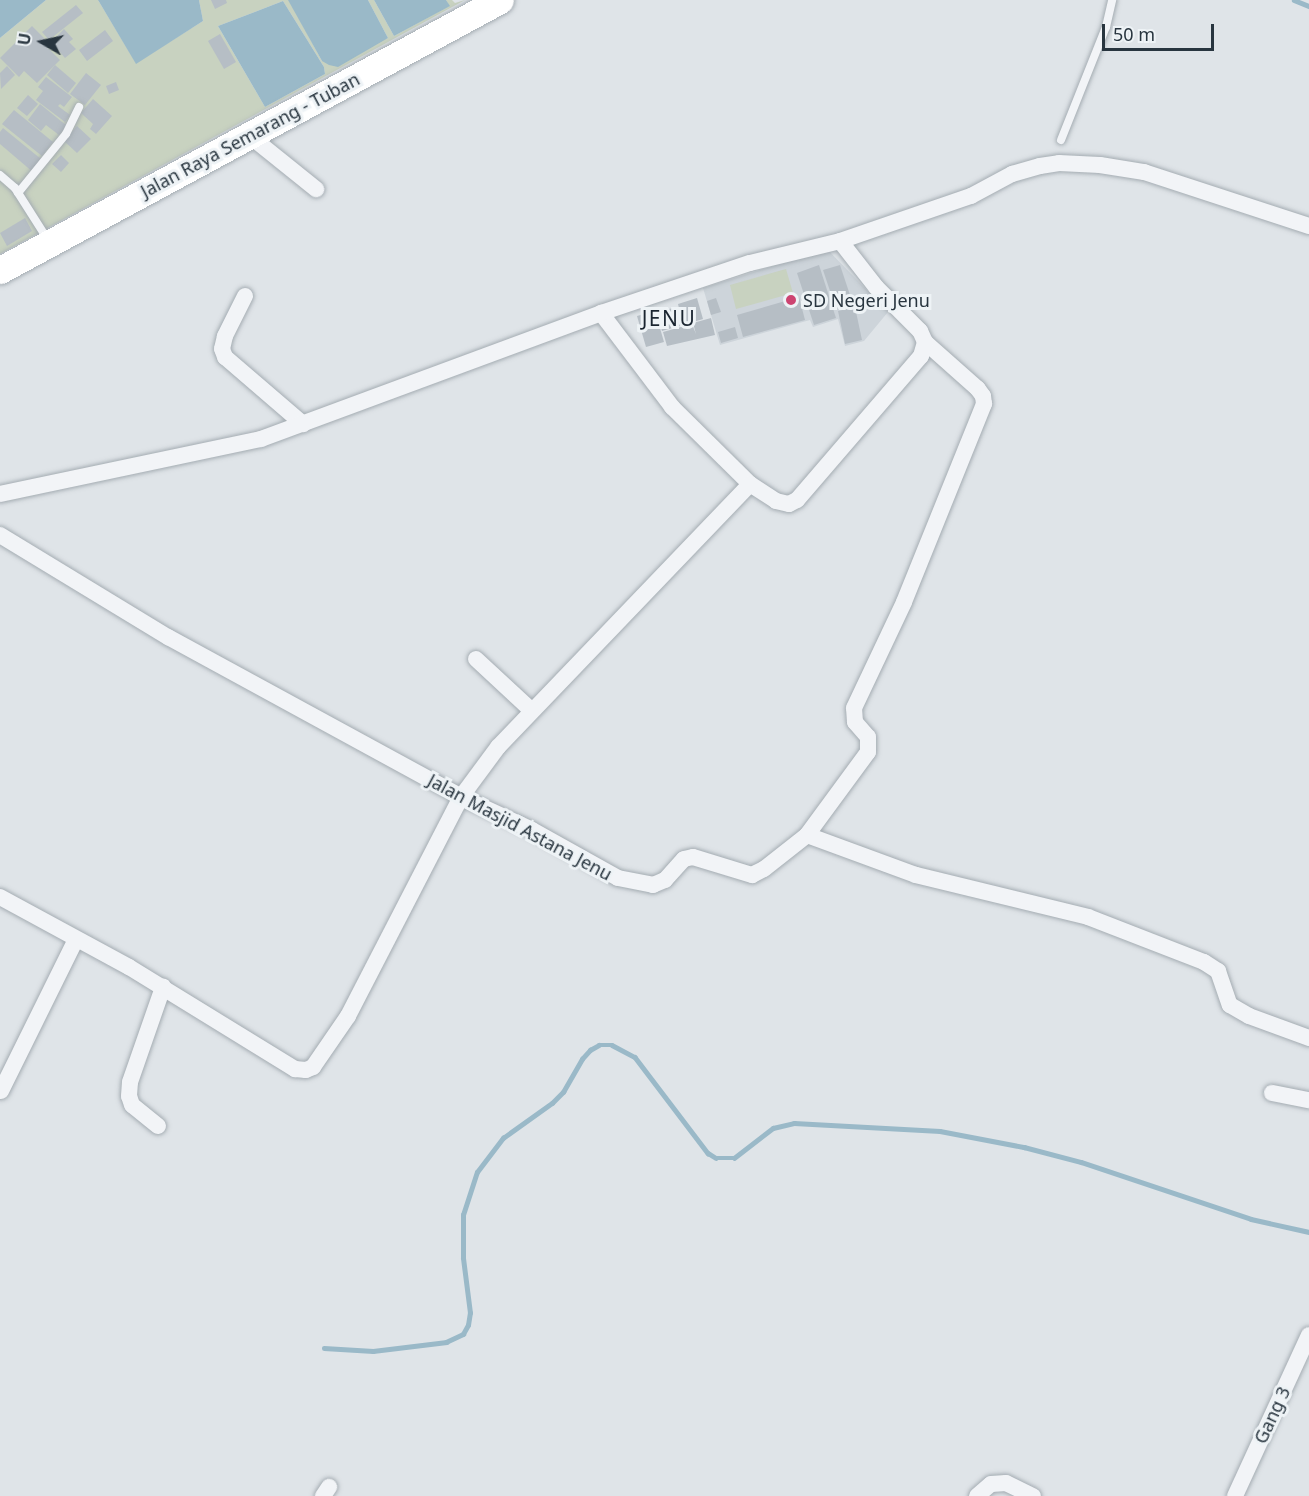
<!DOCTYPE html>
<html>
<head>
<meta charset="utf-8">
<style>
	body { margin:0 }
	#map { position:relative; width:1309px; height:1496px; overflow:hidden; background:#dfe4e8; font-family:"Noto Sans",sans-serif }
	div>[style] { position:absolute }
	.built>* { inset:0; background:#cdd4da }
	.green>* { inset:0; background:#c8d2c0 }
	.water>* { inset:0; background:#9ab9c8 }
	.stream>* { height:4.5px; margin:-2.25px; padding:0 2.25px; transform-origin:2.25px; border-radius:2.25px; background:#9ab9c8 }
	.building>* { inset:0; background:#b6bec5 }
	.roads { filter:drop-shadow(0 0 2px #a4acb2) drop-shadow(0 0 2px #a4acb2) }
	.service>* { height:8px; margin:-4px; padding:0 4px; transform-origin:4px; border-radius:4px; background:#f2f4f7 }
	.minor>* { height:16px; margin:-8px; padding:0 8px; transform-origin:8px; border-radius:8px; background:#f2f4f7 }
	.trunk>* { height:27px; margin:-13.5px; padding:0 13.5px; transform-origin:13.5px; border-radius:13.5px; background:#fff }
	.dots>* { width:16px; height:16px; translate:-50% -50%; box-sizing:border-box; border:3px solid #eef3f6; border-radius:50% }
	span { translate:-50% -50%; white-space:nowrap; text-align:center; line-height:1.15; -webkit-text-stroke:6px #eef3f6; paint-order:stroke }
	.street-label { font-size:18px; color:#28353f }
	.poi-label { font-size:18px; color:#28353f }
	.left { translate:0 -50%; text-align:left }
	.quarter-label { font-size:21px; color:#1a2530; letter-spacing:1.5px }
	.north { position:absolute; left:12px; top:12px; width:60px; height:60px; -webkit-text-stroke:4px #eef3f6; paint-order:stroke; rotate:279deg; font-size:16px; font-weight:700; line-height:24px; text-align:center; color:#28353f }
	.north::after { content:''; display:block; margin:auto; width:21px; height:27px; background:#28353f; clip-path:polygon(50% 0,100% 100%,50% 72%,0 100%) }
	.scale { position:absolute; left:1102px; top:24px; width:112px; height:27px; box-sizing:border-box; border:3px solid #28353f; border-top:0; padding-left:8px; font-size:18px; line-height:21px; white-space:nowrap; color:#28353f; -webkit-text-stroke:4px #eef3f6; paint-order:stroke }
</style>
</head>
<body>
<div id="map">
	<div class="built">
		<i style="clip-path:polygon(827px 249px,888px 312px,864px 341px,845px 346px,838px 319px,813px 327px,810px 320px,720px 345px,703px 288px)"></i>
	</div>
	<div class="green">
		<i style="clip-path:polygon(evenodd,46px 0,98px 0,136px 63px,203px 21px,199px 0,289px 0,322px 61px,388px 38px,368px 0,374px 0,394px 36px,449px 6px,446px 0,452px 0,455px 3px,465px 0,0 254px,0 38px,46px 0,283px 1px,324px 67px,325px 74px,265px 107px,218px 26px,283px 1px)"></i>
		<i style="clip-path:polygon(786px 269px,793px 293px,736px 309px,730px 285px)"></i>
	</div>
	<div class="water">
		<i style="clip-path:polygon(0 0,46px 0,0 38px)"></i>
		<i style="clip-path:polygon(98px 0,199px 0,203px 21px,136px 64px)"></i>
		<i style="clip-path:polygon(288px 0,368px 0,388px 38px,338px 67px,329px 65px,322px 61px)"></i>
		<i style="clip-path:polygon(374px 0,446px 0,450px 6px,394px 36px)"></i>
		<i style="clip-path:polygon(283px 1px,324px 67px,325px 74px,265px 107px,218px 26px)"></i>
	</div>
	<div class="stream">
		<i style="left:1294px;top:0;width:16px;rotate:22deg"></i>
		<i style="left:324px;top:1348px;width:49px;rotate:3.5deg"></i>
		<i style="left:373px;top:1351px;width:74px;rotate:-7deg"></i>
		<i style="left:446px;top:1342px;width:19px;rotate:-25deg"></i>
		<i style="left:463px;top:1334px;width:10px;rotate:-61deg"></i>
		<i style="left:468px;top:1325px;width:12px;rotate:-81deg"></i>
		<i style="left:470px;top:1313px;width:55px;rotate:-97.3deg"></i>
		<i style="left:463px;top:1258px;width:43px;rotate:-90deg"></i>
		<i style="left:463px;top:1215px;width:45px;rotate:-72deg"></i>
		<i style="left:477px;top:1172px;width:43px;rotate:-52.6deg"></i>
		<i style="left:503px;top:1138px;width:60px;rotate:-35.5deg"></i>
		<i style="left:552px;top:1103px;width:16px;rotate:-45deg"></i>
		<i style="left:563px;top:1092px;width:38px;rotate:-60deg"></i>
		<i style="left:582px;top:1059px;width:12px;rotate:-48deg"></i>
		<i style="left:590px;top:1050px;width:10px;rotate:-29deg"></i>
		<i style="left:599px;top:1045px;width:13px"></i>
		<i style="left:612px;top:1045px;width:26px;rotate:28deg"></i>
		<i style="left:635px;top:1057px;width:121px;rotate:52.8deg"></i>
		<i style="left:708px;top:1153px;width:9px;rotate:32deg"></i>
		<i style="left:716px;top:1158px;width:18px"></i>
		<i style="left:734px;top:1158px;width:49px;rotate:-37.6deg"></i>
		<i style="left:773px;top:1128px;width:22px;rotate:-13deg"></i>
		<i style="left:794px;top:1123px;width:146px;rotate:3.1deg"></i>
		<i style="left:940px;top:1131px;width:86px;rotate:10.8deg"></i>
		<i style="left:1024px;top:1147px;width:59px;rotate:14.7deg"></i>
		<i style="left:1081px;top:1162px;width:179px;rotate:18.5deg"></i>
		<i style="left:1251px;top:1219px;width:59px;rotate:12.6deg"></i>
	</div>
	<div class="building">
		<i style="clip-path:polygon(211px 0,226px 0,227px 3px,215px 9px)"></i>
		<i style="clip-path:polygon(76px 5px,83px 13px,49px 40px,42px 32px)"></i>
		<i style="clip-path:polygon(32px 26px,45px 39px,42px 42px,60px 60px,37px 83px,24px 71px,19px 77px,0 58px)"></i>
		<i style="clip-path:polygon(64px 29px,73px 39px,69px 42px,76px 49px,65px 58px,51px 42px)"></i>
		<i style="clip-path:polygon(105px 30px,113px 41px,87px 61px,79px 50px)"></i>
		<i style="clip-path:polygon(220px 34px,236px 62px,224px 69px,208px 41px)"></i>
		<i style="clip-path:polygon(55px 65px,76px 83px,68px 93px,47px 75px)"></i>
		<i style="clip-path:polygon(7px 66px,15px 75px,1px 89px,0 73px)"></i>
		<i style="clip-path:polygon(86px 73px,101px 85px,85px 105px,70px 94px)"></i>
		<i style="clip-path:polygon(46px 77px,72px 97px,64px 107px,60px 104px,58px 106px,70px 115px,65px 122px,36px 100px,43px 91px,38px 87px)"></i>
		<i style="clip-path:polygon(116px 82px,119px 90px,109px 94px,106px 86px)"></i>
		<i style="clip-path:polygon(28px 95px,38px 104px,27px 116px,17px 108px)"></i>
		<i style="clip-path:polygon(93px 99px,112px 116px,96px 134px,90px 129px,93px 124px,81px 113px)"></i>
		<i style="clip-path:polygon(40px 104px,67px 126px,59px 135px,46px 125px,41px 131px,28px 120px)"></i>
		<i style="clip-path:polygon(14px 110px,53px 142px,42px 156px,2px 124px)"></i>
		<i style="clip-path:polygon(77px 126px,91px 139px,77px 153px,64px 141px)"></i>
		<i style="clip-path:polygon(3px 128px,41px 159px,34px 173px,0 144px,0 132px)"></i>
		<i style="clip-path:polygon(61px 155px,69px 163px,61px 172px,52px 164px)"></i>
		<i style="clip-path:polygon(25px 218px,32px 231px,7px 246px,0 233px)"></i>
		<i style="clip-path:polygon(819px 265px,836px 318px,814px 325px,797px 273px)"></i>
		<i style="clip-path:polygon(840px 265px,851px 298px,834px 303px,823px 270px)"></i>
		<i style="clip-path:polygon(799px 297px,805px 320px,743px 337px,737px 315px)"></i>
		<i style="clip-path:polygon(697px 298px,703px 319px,683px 325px,678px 304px)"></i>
		<i style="clip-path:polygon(716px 298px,721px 312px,711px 315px,707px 301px)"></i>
		<i style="clip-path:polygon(677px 307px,682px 325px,662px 331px,657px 312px)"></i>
		<i style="clip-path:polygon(855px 307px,862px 340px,845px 344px,838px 311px)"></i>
		<i style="clip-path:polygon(655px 311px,664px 342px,646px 347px,637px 316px)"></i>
		<i style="clip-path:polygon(711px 318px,715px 335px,667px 346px,663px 332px,692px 324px,696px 334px,693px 323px)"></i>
		<i style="clip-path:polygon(735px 327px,738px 338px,721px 343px,718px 332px)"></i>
	</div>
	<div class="roads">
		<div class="service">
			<i style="left:1061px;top:140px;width:122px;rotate:-68.3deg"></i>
			<i style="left:1106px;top:27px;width:28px;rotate:-77deg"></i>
			<i style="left:0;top:175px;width:20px;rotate:41deg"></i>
			<i style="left:15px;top:188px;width:62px;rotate:57.6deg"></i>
			<i style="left:18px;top:193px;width:76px;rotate:-50.9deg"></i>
			<i style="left:66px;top:134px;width:30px;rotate:-64deg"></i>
		</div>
		<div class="minor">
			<i style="left:250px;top:136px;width:85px;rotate:38.8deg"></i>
			<i style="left:245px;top:296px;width:45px;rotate:116.6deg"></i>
			<i style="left:225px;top:336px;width:13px;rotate:103deg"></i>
			<i style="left:222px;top:349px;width:9px;rotate:69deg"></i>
			<i style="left:225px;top:357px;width:103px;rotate:40.7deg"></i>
			<i style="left:601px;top:313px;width:118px;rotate:52.9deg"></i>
			<i style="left:672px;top:407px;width:110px;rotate:44.6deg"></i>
			<i style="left:0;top:494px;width:267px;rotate:-11.9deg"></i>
			<i style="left:261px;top:439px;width:363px;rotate:-20.3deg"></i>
			<i style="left:601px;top:313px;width:157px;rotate:-18.6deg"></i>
			<i style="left:750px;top:263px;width:93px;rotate:-13.7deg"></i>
			<i style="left:840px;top:241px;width:139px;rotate:-19deg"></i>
			<i style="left:971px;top:196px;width:47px;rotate:-28.2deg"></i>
			<i style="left:1012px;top:174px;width:29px;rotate:-16deg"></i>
			<i style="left:1040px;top:166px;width:19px;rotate:-9deg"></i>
			<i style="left:1059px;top:163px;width:41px;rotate:2.8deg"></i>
			<i style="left:1100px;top:165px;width:45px;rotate:9deg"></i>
			<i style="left:1144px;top:172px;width:174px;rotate:18.1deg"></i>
			<i style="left:0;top:535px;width:197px;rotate:31.3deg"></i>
			<i style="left:168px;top:637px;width:334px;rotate:28.6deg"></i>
			<i style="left:461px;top:797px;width:78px;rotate:24.9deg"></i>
			<i style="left:532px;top:830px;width:98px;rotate:29.2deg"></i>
			<i style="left:618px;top:878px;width:36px;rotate:11deg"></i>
			<i style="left:653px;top:885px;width:13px;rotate:-23deg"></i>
			<i style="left:665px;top:880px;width:28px;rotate:-48deg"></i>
			<i style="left:684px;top:859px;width:9px;rotate:-13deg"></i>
			<i style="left:693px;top:857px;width:62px;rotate:17deg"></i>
			<i style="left:752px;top:875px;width:13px;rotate:-27deg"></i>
			<i style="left:764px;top:869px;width:55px;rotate:-38.3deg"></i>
			<i style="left:807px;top:835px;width:116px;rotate:20.2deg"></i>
			<i style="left:916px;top:875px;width:177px;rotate:13.7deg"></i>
			<i style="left:1088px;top:917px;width:124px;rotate:21.2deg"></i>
			<i style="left:1204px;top:962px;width:17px;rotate:33deg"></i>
			<i style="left:1218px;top:971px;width:36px;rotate:71deg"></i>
			<i style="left:1230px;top:1005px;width:22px;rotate:30deg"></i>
			<i style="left:1249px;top:1016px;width:64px;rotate:20.1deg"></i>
			<i style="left:476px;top:659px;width:76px;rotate:42.9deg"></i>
			<i style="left:807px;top:835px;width:103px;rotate:-53.7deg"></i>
			<i style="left:868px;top:752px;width:15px;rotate:-90deg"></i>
			<i style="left:868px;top:737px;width:20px;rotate:-131deg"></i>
			<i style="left:855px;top:722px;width:14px;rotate:-94deg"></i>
			<i style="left:854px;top:708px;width:117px;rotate:-64.7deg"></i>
			<i style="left:904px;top:602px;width:214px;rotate:-68deg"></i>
			<i style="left:984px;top:404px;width:8px;rotate:-97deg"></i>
			<i style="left:983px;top:396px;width:9px;rotate:-126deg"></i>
			<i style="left:978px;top:389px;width:71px;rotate:-138.4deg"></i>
			<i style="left:0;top:897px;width:147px;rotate:28.5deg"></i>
			<i style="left:129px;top:967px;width:195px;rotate:31.6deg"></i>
			<i style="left:295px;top:1069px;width:11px;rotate:5deg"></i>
			<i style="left:306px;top:1070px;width:8px;rotate:-23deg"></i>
			<i style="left:313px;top:1067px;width:62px;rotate:-55.5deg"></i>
			<i style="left:348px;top:1016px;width:246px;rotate:-62.7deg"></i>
			<i style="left:461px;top:797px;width:62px;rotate:-53.5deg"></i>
			<i style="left:498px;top:747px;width:364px;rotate:-46.2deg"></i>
			<i style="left:750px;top:484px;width:31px;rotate:33deg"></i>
			<i style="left:776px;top:501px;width:13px;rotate:13deg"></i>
			<i style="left:789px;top:504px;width:9px;rotate:-27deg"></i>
			<i style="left:797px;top:500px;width:190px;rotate:-49.3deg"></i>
			<i style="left:921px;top:356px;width:15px;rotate:-74deg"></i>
			<i style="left:925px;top:342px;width:12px;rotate:-114deg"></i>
			<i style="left:920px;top:331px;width:62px;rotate:-135deg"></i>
			<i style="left:876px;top:287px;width:58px;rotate:-128deg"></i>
			<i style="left:1px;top:1091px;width:169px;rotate:-63.7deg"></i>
			<i style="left:1272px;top:1093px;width:38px;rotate:11deg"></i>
			<i style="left:158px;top:1126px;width:33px;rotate:-141deg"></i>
			<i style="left:132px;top:1105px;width:9px;rotate:-108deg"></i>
			<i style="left:129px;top:1096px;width:14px;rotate:-86deg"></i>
			<i style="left:130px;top:1082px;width:101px;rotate:-70.8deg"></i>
			<i style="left:323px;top:1496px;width:11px;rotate:-56deg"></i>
			<i style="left:977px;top:1496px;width:18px;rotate:-41deg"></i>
			<i style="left:991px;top:1484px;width:15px;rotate:-4deg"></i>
			<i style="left:1006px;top:1483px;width:30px;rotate:26deg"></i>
			<i style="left:1235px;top:1496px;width:177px;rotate:-65.3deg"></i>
		</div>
		<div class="trunk">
			<i style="left:0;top:270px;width:568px;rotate:-28.37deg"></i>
		</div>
	</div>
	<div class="dots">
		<i style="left:791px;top:300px;background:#cd4471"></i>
	</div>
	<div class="street-label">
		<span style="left:250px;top:135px;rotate:-28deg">Jalan Raya Semarang - Tuban</span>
		<span style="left:520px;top:827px;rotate:28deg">Jalan Masjid Astana Jenu</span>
		<span style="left:1272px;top:1415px;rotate:-65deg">Gang 3</span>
	</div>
	<div class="poi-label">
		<span class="left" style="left:803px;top:300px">SD Negeri Jenu</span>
	</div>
	<div class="quarter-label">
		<span style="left:669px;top:318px">JENU</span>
	</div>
	<div class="north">U</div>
	<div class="scale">50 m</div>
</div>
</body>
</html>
